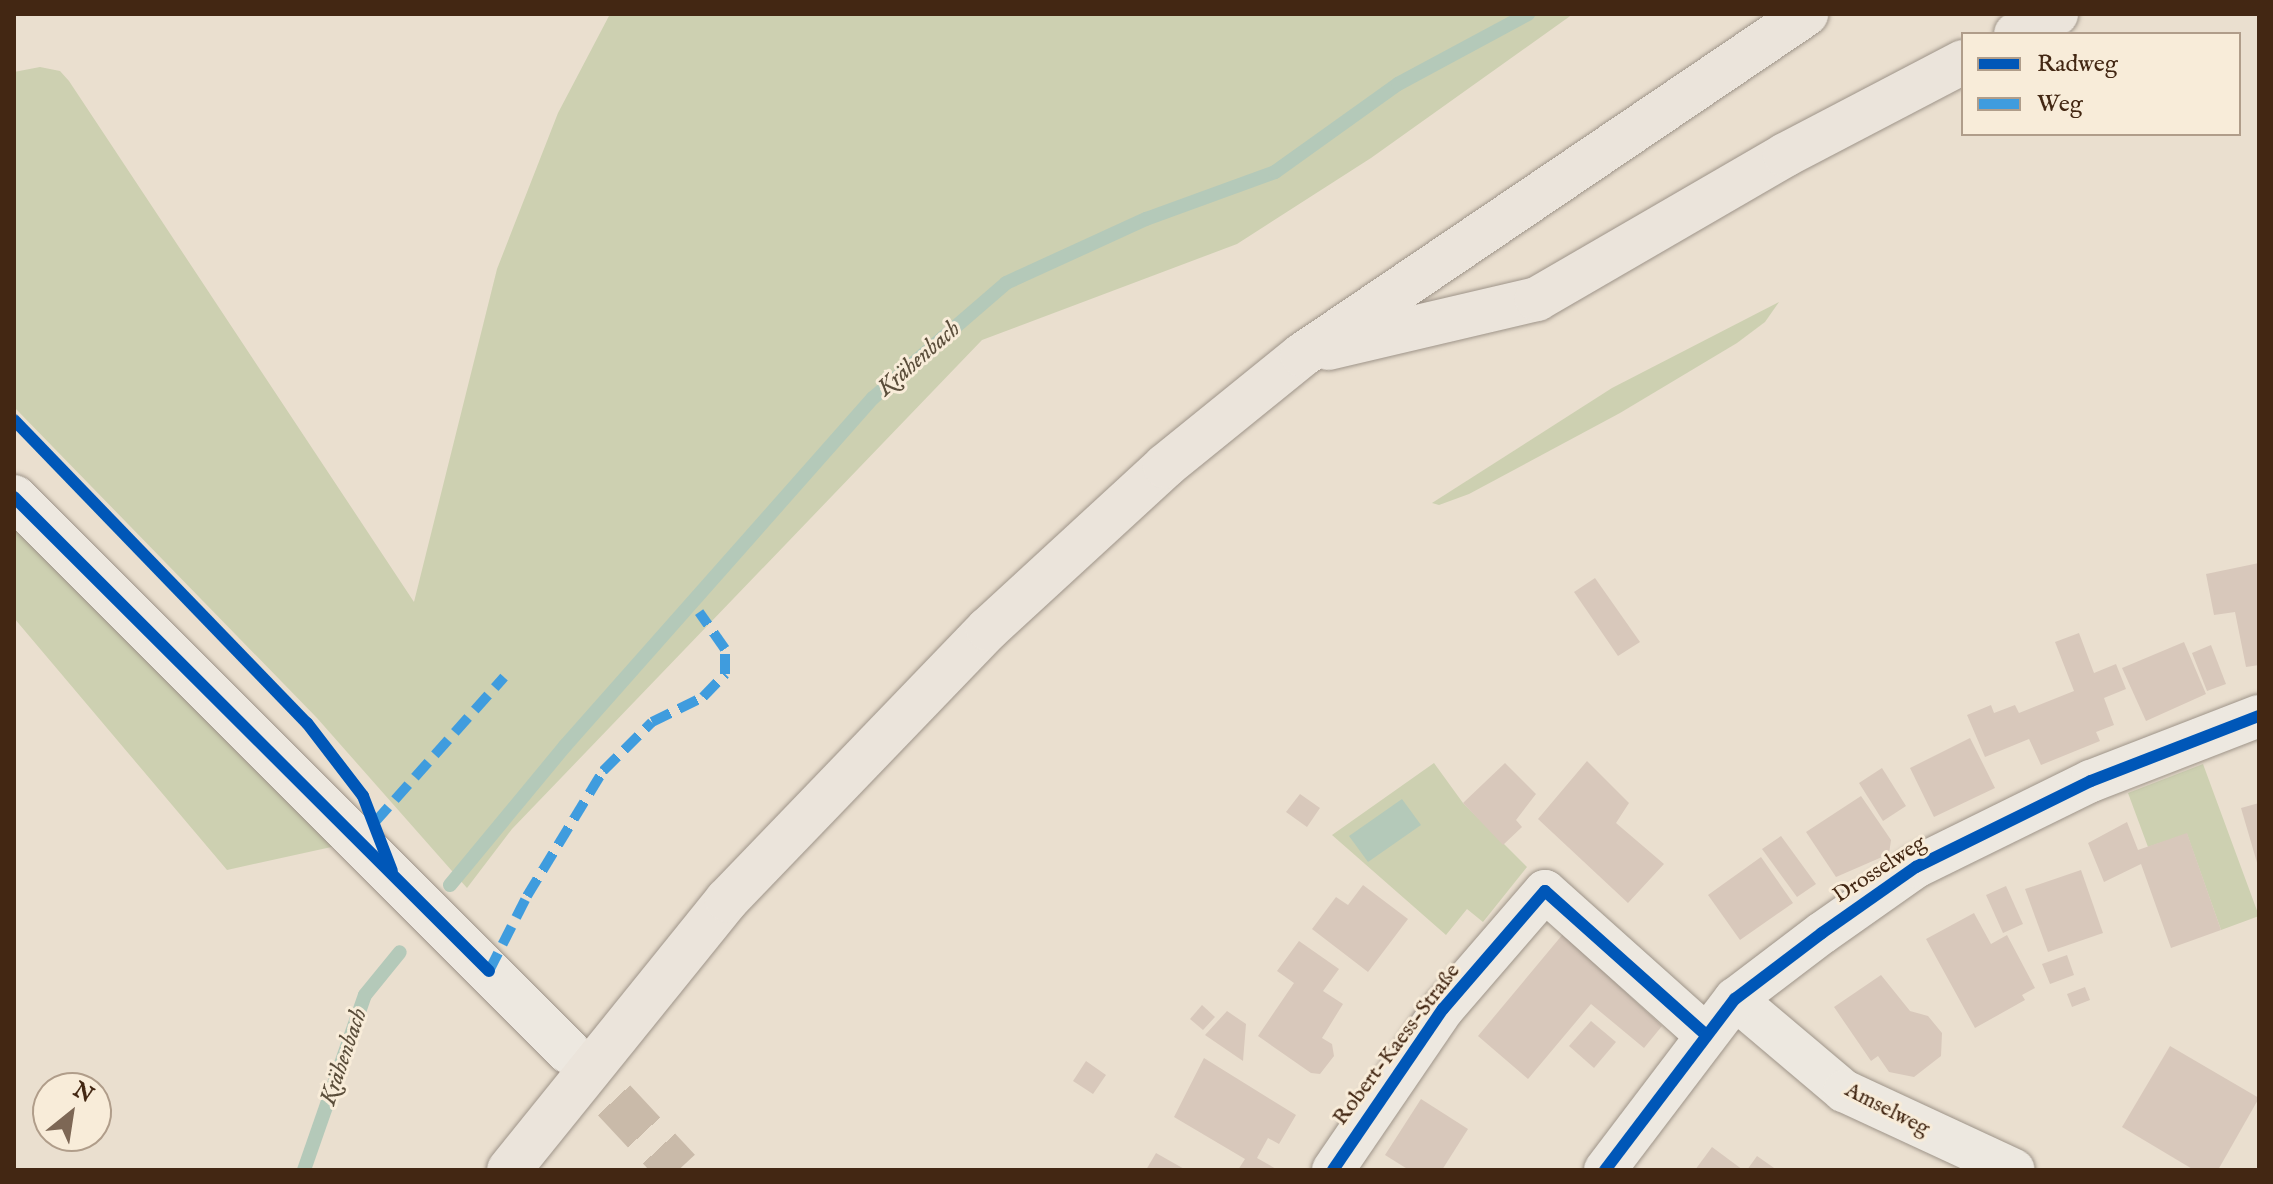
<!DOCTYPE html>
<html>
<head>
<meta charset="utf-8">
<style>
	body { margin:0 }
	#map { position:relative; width:2273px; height:1184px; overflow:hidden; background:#eadfcf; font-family:"IM FELL English",serif }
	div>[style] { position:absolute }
	.green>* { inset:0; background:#cdd0b1 }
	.water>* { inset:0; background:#b4c9b9 }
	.stream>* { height:14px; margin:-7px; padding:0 7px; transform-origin:7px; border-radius:7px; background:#b4c9b9 }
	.building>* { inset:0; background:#d8c8bb }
	.tertiary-tunnel>* { height:44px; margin-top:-22px; transform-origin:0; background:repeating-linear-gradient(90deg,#c9baa9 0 44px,transparent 0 66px) }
	.roads { filter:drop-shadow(0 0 2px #9e9489) drop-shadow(0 0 2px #9e9489) }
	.minor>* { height:42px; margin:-21px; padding:0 21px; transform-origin:21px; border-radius:21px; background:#ede8e0 }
	.tertiary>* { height:44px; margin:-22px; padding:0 22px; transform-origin:22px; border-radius:22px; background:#ede8e0 }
	.primary>* { height:44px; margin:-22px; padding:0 22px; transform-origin:22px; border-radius:22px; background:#ebe4db }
	.quiet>* { height:10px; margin-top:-5px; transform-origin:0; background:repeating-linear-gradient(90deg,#3f9cde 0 20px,transparent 0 30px) }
	.cycleway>* { height:12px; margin:-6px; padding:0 6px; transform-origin:6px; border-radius:6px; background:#0057b8 }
	span { translate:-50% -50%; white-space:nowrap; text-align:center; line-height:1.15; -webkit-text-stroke:6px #f8ecd9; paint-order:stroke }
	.street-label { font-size:22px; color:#432713 }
	.water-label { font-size:24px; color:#5a4d3a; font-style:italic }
	.frame { position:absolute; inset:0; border:16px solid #432713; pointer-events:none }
	.legend { position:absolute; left:1961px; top:32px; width:280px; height:104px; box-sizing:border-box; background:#f8ecd9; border:2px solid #b09d8a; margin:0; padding:10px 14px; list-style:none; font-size:24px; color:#432713 }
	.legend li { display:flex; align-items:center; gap:16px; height:40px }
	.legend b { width:40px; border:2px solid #b09d8a }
	.north { position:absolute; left:32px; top:1072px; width:80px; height:80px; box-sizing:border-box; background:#f8ecd9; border:2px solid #b09d8a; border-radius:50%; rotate:30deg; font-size:22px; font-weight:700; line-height:32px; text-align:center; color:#432713 }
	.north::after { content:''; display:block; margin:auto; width:28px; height:36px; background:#7d6755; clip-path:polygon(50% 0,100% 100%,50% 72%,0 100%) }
</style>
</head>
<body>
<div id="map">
	<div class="green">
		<i style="clip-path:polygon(610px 14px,1573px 14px,1371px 158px,1237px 244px,982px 340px,512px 829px,467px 888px,317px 718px,14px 407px,14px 72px,40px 67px,60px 71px,69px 81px,414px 602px,497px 269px,558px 113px)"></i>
		<i style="clip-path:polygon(1779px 302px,1765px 322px,1737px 343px,1620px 413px,1469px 494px,1439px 505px,1432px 503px,1612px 388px)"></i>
		<i style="clip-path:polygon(14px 522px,244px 759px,336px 846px,227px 870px,14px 618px)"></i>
		<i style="clip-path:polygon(1434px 763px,1463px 803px,1527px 867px,1483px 922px,1467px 909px,1446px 935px,1332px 835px)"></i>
		<i style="clip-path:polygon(2203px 764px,2259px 916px,2221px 930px,2187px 834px,2148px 847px,2128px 793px)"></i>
	</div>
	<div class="water">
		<i style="clip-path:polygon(1402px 799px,1421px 825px,1368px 862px,1349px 836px)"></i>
	</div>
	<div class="stream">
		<i style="left:450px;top:885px;width:180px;rotate:-50.4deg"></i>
		<i style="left:565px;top:746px;width:465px;rotate:-48.5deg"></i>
		<i style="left:873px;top:398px;width:176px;rotate:-40.8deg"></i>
		<i style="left:1006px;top:283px;width:154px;rotate:-24.6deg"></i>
		<i style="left:1146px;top:219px;width:137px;rotate:-20deg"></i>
		<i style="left:1275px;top:172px;width:151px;rotate:-35.6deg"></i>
		<i style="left:1398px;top:84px;width:148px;rotate:-28.3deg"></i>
		<i style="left:304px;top:1170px;width:185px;rotate:-70.8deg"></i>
		<i style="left:365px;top:995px;width:55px;rotate:-50.9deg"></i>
	</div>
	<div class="building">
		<i style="clip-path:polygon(2259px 563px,2259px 665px,2246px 667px,2235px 612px,2214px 615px,2206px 574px)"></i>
		<i style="clip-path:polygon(1595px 578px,1640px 642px,1618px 656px,1574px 592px)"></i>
		<i style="clip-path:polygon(2079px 633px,2094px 673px,2116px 664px,2126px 689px,2104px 698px,2114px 725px,2096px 732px,2100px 741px,2041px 765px,2029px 739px,1985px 757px,1967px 715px,1991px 705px,1994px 713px,2015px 705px,2019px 713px,2074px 691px,2055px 642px)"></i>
		<i style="clip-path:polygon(2184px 642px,2206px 694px,2146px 721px,2122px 668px)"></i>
		<i style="clip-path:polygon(2211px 645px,2226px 684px,2207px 691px,2192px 653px)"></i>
		<i style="clip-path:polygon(1970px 738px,1995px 788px,1934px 817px,1910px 768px)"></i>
		<i style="clip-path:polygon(1587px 761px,1629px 803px,1616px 823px,1664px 864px,1628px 903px,1538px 819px)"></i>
		<i style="clip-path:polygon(1505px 763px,1536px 794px,1516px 820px,1522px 827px,1503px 845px,1463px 803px)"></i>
		<i style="clip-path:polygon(1882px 768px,1906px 806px,1883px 821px,1859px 783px)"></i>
		<i style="clip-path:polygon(1300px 794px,1320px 808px,1307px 827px,1286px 812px)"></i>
		<i style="clip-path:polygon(1861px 796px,1891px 840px,1889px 854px,1836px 877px,1806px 832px)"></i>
		<i style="clip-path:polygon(2259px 803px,2259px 866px,2258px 866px,2241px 808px)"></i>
		<i style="clip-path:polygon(2127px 822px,2138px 850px,2187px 833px,2221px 930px,2171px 948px,2141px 864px,2104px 882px,2088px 843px)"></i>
		<i style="clip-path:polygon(1781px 836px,1816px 884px,1797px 897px,1762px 849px)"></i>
		<i style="clip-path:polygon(1761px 857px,1793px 903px,1740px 940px,1708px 895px)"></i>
		<i style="clip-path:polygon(2081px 870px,2103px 933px,2048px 952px,2025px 889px)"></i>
		<i style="clip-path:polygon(1363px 885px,1408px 919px,1368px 972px,1312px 929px,1336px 897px,1348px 905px)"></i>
		<i style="clip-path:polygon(2006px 886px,2023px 924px,2003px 933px,1986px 895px)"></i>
		<i style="clip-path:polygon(1974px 913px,1991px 944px,2007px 935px,2035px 988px,2022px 995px,2025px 1000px,1975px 1028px,1926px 939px)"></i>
		<i style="clip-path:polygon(1563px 934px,1662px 1026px,1644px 1048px,1591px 1004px,1528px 1079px,1478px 1036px)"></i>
		<i style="clip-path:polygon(1299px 941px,1339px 969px,1323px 991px,1343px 1004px,1322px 1038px,1332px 1044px,1334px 1056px,1320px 1074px,1311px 1073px,1258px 1036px,1294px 983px,1277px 971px)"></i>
		<i style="clip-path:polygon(2067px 955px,2074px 975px,2050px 984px,2042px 964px)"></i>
		<i style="clip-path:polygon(1881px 975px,1910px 1011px,1928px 1016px,1942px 1033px,1941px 1056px,1914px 1077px,1889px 1072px,1878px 1056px,1871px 1061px,1834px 1007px)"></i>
		<i style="clip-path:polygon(2085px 987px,2090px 1000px,2072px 1007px,2067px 994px)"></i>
		<i style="clip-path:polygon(1202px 1005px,1215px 1017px,1203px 1030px,1190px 1019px)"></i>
		<i style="clip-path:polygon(1227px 1011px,1246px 1024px,1243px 1061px,1205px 1035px)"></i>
		<i style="clip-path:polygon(1591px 1021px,1616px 1042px,1594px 1068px,1569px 1046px)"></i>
		<i style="clip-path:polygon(2170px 1046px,2259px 1098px,2218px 1170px,2194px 1170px,2122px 1127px)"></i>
		<i style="clip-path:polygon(1204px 1058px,1296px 1115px,1279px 1144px,1268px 1138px,1257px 1158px,1278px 1170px,1238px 1170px,1245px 1159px,1174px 1117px)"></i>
		<i style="clip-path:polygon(1086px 1061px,1106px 1075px,1093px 1094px,1073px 1081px)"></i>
		<i style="clip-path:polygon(1421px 1099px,1468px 1129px,1442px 1170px,1409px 1170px,1385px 1155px)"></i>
		<i style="clip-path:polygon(1712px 1147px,1743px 1170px,1695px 1170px)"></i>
		<i style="clip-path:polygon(1156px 1153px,1186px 1170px,1146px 1170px)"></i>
		<i style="clip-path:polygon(1757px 1156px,1777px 1170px,1747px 1170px)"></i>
	</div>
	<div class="tertiary-tunnel">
		<i style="left:569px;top:1052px;width:161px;rotate:47deg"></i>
	</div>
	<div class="roads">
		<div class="minor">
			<i style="left:1735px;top:999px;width:143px;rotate:40.2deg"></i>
			<i style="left:1844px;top:1091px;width:187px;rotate:24.9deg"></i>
			<i style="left:1333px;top:1170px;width:195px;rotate:-55.7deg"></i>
			<i style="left:1443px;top:1009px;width:156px;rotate:-49.2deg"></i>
			<i style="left:1545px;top:891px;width:215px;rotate:41.8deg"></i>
			<i style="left:1605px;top:1170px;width:215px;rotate:-52.8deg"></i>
			<i style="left:1735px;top:999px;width:109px;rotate:-37.2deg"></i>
			<i style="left:1822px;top:933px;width:115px;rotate:-35.1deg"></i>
			<i style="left:1916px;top:867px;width:195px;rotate:-26.2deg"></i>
			<i style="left:2091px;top:781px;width:180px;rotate:-21.2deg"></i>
		</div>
		<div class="tertiary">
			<i style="left:14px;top:497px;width:785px;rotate:45deg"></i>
		</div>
		<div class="primary">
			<i style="left:2016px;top:34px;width:45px;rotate:-26.6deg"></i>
			<i style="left:1328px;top:348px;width:215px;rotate:-13.2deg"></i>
			<i style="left:1537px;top:299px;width:287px;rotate:-30.1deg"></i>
			<i style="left:1785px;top:155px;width:201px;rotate:-27.6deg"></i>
			<i style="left:509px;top:1170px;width:347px;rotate:-51.1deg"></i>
			<i style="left:727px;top:900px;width:376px;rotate:-46.1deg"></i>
			<i style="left:988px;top:629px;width:241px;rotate:-42.6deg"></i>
			<i style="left:1165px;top:466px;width:176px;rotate:-39deg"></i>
			<i style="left:1302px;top:355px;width:609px;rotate:-34.08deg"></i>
		</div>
	</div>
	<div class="quiet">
		<i style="left:375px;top:822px;width:194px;rotate:-48.3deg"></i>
		<i style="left:489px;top:971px;width:84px;rotate:-63.1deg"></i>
		<i style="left:527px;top:896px;width:146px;rotate:-58.7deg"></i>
		<i style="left:603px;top:771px;width:69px;rotate:-45deg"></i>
		<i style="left:652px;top:722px;width:57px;rotate:-26.1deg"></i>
		<i style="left:703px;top:697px;width:32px;rotate:-46deg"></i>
		<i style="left:725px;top:674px;width:25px;rotate:-90deg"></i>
		<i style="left:725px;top:649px;width:45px;rotate:-125.1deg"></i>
	</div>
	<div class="cycleway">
		<i style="left:14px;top:420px;width:421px;rotate:46deg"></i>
		<i style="left:307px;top:723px;width:92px;rotate:52.5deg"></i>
		<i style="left:363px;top:796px;width:80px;rotate:68.9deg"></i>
		<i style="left:14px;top:497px;width:671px;rotate:44.94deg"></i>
		<i style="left:1333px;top:1170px;width:195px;rotate:-55.7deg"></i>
		<i style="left:1443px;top:1009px;width:156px;rotate:-49.2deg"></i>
		<i style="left:1545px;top:891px;width:215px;rotate:41.8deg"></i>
		<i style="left:1605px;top:1170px;width:215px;rotate:-52.8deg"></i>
		<i style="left:1735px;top:999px;width:109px;rotate:-37.2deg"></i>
		<i style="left:1822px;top:933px;width:115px;rotate:-35.1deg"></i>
		<i style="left:1916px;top:867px;width:195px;rotate:-26.2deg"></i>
		<i style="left:2091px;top:781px;width:180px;rotate:-21.2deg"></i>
	</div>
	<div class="street-label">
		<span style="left:1880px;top:870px;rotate:-33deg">Drosselweg</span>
		<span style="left:1397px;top:1045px;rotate:-53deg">Robert-Kaess-Straße</span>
		<span style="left:1887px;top:1110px;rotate:27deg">Amselweg</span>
	</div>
	<div class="water-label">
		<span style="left:919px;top:359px;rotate:-41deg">Krähenbach</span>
		<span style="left:344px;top:1057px;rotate:-71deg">Krähenbach</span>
	</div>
	<div class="frame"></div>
	<ul class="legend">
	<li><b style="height:10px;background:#0057b8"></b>Radweg</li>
	<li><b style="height:10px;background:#3f9cde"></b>Weg</li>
	</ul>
	<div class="north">N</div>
</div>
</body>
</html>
